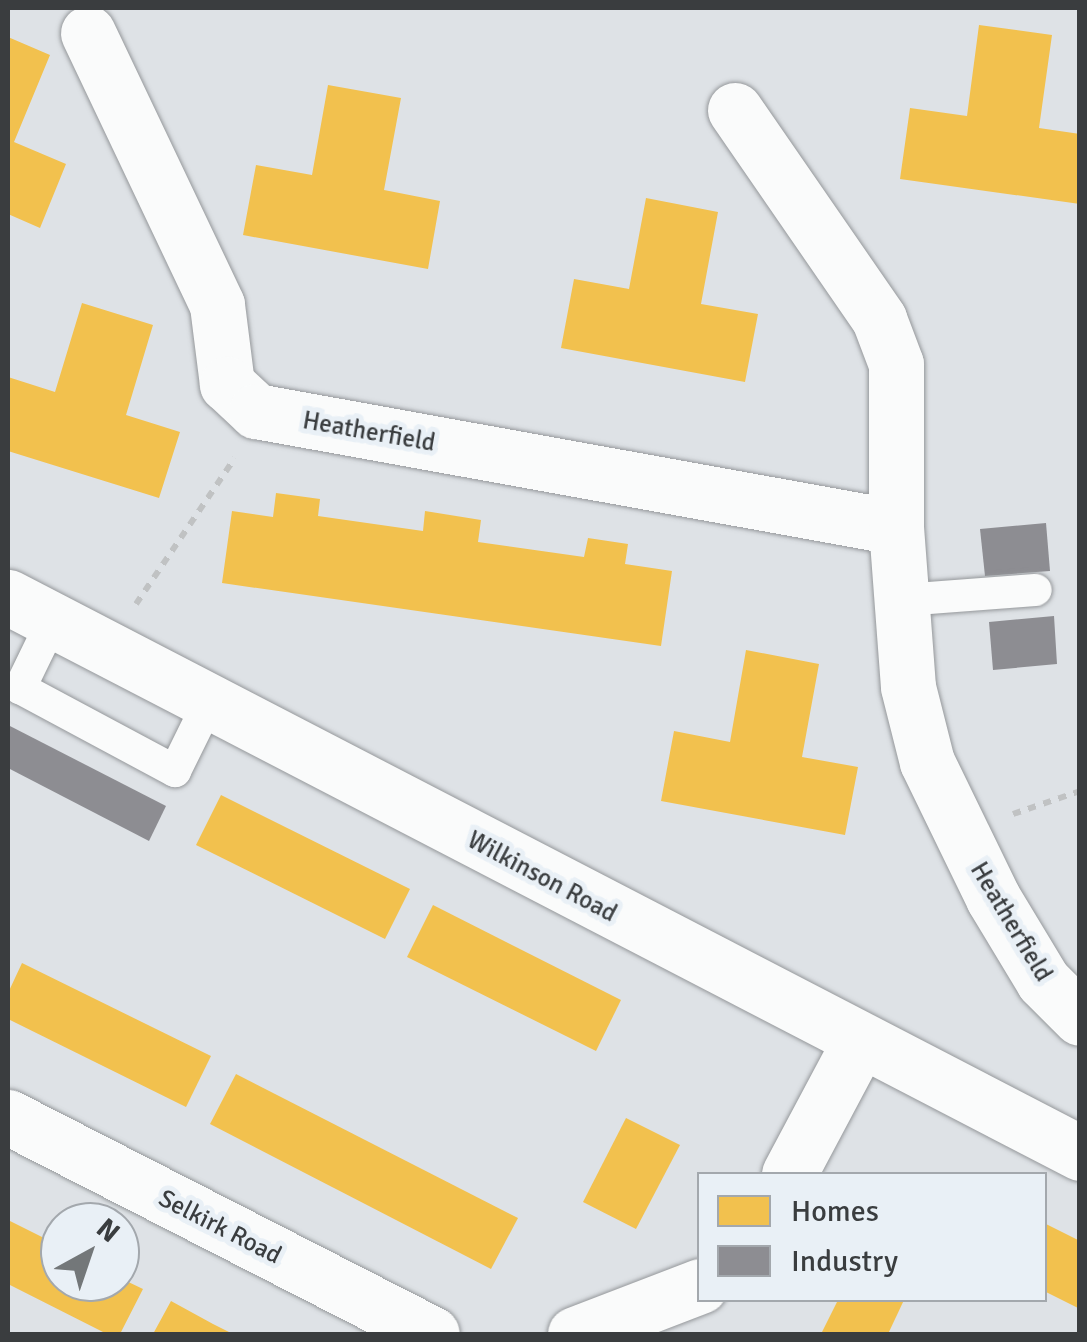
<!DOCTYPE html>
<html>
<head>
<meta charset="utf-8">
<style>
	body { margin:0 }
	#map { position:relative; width:1087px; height:1342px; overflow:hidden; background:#dee2e6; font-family:Signika,sans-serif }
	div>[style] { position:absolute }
	.homes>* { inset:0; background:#f2c14e }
	.industry>* { inset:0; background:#8d8d92 }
	.path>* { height:6px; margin-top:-3px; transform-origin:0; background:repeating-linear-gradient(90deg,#c0c2c3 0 8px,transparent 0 16px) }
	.roads { filter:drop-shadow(0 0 2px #95989b) drop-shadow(0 0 2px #95989b) }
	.lane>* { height:32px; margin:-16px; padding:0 16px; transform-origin:16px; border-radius:16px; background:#fafbfb }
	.street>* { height:55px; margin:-27.5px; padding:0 27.5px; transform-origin:27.5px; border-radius:27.5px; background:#fafbfb }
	span { translate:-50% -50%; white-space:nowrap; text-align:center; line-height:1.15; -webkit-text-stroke:10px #e9f0f6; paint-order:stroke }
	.street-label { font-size:25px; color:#3a3d3f }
	.frame { position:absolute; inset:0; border:10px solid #3a3d3f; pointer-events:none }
	.legend { position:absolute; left:697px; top:1172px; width:350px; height:130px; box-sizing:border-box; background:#e9f0f6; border:2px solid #a3a8ad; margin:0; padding:12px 18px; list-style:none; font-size:30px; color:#3a3d3f }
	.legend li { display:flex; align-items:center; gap:20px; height:50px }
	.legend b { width:50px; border:2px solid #a3a8ad }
	.north { position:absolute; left:40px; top:1202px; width:100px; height:100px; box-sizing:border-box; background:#e9f0f6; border:2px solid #a3a8ad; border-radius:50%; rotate:40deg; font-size:28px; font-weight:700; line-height:40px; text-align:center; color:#3a3d3f }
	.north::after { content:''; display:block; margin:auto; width:35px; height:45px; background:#737779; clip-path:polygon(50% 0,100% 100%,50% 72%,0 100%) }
</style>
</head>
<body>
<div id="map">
	<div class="homes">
		<i style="clip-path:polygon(979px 25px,1052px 35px,1039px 128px,1080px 134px,1080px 204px,900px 179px,910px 108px,967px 116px)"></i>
		<i style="clip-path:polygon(8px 37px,50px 55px,14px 142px,66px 164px,40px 228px,8px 214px)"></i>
		<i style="clip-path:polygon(328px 85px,401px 98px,384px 190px,440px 201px,428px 269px,243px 235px,256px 165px,312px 175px)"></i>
		<i style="clip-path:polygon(646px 198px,718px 212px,701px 304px,758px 314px,745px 382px,561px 348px,574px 279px,629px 289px)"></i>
		<i style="clip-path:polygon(82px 303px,153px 325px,126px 415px,180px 432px,159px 498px,8px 451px,8px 377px,55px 392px)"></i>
		<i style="clip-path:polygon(276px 493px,320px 499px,318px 516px,423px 531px,425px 511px,481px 520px,478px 542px,584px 557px,588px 538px,628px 544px,625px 564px,672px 571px,661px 646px,222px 583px,232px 511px,273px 517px)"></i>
		<i style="clip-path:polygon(746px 650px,819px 664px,802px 757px,858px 767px,845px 835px,661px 801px,674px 731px,730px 742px)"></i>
		<i style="clip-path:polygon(221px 795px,410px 889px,385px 939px,196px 845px)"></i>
		<i style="clip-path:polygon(433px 905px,621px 1000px,596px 1051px,407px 957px)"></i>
		<i style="clip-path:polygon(22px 963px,211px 1056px,186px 1107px,8px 1019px,8px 993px)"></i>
		<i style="clip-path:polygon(236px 1074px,518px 1218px,491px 1269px,210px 1124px)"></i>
		<i style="clip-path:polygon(626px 1118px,680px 1145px,636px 1229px,583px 1202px)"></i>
		<i style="clip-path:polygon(8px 1220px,60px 1246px,60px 1282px,120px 1278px,143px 1289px,120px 1334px,107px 1334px,8px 1284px)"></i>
		<i style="clip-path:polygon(1044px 1223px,1080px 1241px,1080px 1309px,1044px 1291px)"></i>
		<i style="clip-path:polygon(838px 1300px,904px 1300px,888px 1334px,821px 1334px)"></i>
		<i style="clip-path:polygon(171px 1301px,213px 1324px,233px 1334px,153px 1334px)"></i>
	</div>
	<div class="industry">
		<i style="clip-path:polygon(1046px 523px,1050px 571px,985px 576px,980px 529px)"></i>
		<i style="clip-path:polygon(1054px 616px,1057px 664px,993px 670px,989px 622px)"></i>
		<i style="clip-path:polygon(8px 725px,166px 806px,149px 841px,8px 768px)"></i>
	</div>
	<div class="path">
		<i style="left:136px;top:604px;width:176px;rotate:-55.9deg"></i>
		<i style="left:1013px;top:814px;width:71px;rotate:-18.9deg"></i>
	</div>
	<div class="roads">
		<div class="lane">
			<i style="left:902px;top:600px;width:134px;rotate:-4.3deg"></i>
			<i style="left:53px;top:620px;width:76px;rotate:115.9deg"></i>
			<i style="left:20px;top:688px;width:176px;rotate:28.2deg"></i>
			<i style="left:175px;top:771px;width:77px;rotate:-63.8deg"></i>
		</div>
		<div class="street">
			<i style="left:88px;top:33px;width:301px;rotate:64.6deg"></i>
			<i style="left:217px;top:305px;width:80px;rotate:82.8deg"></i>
			<i style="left:227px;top:384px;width:40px;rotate:43deg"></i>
			<i style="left:256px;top:411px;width:650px;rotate:10.27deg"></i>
			<i style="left:735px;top:110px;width:254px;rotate:55.4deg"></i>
			<i style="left:879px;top:319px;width:48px;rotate:69.3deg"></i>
			<i style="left:896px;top:364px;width:163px;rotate:90deg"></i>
			<i style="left:896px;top:527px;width:160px;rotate:85.7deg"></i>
			<i style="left:908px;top:687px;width:77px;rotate:75.8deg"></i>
			<i style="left:927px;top:762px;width:151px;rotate:64.1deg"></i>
			<i style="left:993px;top:898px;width:97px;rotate:58.9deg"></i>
			<i style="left:1043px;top:981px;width:52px;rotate:45deg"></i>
			<i style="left:8px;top:597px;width:1208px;rotate:27.41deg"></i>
			<i style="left:8px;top:1117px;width:476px;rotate:27.1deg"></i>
			<i style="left:789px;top:1174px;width:147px;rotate:-62deg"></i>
			<i style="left:575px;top:1334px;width:134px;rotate:-21deg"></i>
		</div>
	</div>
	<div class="street-label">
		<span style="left:369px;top:432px;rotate:10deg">Heatherfield</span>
		<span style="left:542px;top:877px;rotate:28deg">Wilkinson Road</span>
		<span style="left:1011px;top:922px;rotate:59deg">Heatherfield</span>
		<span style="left:220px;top:1227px;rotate:27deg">Selkirk Road</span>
	</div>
	<div class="frame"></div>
	<ul class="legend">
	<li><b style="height:28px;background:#f2c14e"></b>Homes</li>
	<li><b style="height:28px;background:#8d8d92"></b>Industry</li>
	</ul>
	<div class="north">N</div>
</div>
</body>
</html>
